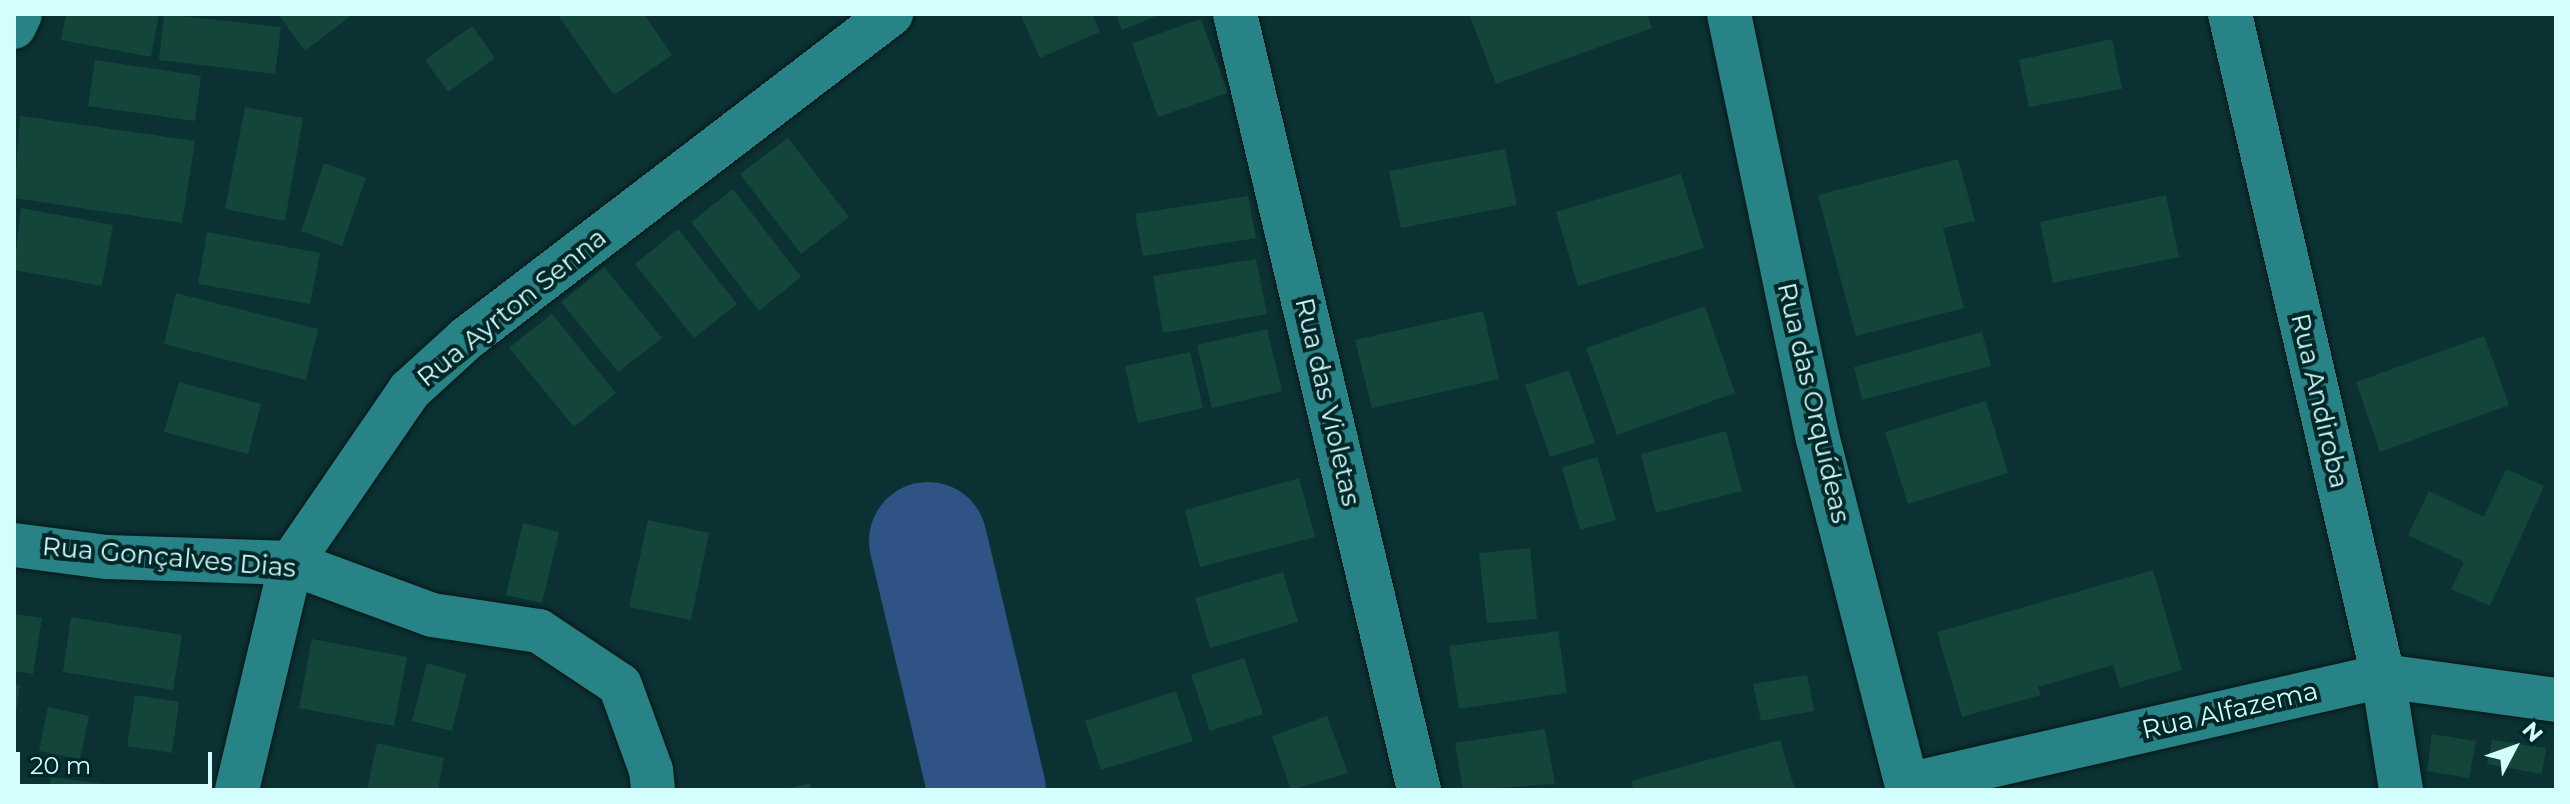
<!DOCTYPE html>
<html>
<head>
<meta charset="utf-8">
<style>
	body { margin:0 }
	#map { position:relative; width:2570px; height:804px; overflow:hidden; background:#0b3132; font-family:Montserrat,sans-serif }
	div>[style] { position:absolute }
	.river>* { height:118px; margin:-59px; padding:0 59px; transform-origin:59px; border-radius:59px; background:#305385 }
	.building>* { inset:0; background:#13453b }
	.roads { filter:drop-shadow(0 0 2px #071617) drop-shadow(0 0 2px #071617) }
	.street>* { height:44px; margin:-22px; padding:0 22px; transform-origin:22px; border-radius:22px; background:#278386 }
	span { translate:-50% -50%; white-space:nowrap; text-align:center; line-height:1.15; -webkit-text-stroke:8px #002728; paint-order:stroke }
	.street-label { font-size:26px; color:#d4fdfd }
	.frame { position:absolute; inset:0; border:16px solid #d4fdfd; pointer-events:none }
	.north { position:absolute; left:2474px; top:708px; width:80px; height:80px; -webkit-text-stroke:6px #002728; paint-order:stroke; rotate:49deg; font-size:22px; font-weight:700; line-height:32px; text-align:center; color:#d4fdfd }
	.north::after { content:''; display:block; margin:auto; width:28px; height:36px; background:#d4fdfd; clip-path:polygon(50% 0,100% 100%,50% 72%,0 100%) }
	.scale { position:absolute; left:16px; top:752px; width:196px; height:36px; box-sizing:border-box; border:4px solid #d4fdfd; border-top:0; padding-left:10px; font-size:24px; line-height:28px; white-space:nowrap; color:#d4fdfd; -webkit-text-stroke:6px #002728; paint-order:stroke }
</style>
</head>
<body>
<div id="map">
	<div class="river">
		<i style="left:928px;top:541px;width:256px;rotate:76.7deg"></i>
	</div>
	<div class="building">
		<i style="clip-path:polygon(66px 14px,159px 14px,151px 57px,61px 40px)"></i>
		<i style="clip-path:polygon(164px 14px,281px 27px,275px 74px,159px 60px)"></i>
		<i style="clip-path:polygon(278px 14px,353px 14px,305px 51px)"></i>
		<i style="clip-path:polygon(557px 14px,644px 14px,672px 55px,614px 95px)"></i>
		<i style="clip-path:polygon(1020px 14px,1092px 14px,1100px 32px,1040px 58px)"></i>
		<i style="clip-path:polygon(1116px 14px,1161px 14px,1122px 30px)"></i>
		<i style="clip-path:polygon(1469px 14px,1647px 14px,1652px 28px,1496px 84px)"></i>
		<i style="clip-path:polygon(1201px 19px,1228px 93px,1158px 117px,1132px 43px)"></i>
		<i style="clip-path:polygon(472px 26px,495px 58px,448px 92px,425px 60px)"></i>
		<i style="clip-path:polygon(2112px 39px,2122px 89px,2029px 107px,2019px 60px)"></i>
		<i style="clip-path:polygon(95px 60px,201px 76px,195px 121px,88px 106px)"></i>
		<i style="clip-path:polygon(245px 107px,303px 118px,285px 221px,225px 209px)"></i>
		<i style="clip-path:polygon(20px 116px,195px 141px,182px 223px,14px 198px)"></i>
		<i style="clip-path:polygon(788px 138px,849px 217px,801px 254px,740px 174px)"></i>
		<i style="clip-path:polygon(1505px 149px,1517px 205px,1401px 228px,1389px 171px)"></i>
		<i style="clip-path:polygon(1958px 159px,1975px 221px,1943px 228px,1964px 308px,1856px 336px,1818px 195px)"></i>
		<i style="clip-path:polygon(324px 163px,366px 178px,342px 246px,301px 231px)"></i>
		<i style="clip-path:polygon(1681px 174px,1704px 248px,1578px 286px,1556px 212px)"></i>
		<i style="clip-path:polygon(733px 189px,801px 277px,759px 311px,691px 222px)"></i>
		<i style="clip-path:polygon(2166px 195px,2179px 257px,2053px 283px,2040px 222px)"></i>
		<i style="clip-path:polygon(1248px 196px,1256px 238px,1143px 256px,1135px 214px)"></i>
		<i style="clip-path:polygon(21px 208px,113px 225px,102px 286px,14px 270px)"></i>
		<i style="clip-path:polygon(678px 229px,737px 304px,694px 338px,635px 264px)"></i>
		<i style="clip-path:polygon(207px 232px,320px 253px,310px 304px,198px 284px)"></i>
		<i style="clip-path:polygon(1256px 259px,1267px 314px,1163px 333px,1153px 276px)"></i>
		<i style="clip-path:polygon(604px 267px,662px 338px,618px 372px,561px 302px)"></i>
		<i style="clip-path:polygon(176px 293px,318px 329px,306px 380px,164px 344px)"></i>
		<i style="clip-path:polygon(1705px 306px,1735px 393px,1617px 435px,1586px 348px)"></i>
		<i style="clip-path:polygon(1483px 311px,1499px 379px,1372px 408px,1355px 340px)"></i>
		<i style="clip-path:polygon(552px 314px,616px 393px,574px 427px,509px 348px)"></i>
		<i style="clip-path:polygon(1267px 329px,1282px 391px,1212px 408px,1197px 345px)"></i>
		<i style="clip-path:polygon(1982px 332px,1991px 366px,1862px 400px,1854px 367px)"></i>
		<i style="clip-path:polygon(2484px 336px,2509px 405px,2380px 452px,2356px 382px)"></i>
		<i style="clip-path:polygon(1190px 352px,1203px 408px,1138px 423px,1125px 366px)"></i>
		<i style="clip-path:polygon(1569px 370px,1595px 443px,1550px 457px,1525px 385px)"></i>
		<i style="clip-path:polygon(179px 382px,261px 404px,248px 454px,164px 432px)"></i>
		<i style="clip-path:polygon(1986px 401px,2008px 473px,1908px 504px,1885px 432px)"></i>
		<i style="clip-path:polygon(1726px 431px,1742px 491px,1656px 513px,1641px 454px)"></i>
		<i style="clip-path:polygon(1597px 457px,1616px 520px,1580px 530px,1562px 467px)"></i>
		<i style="clip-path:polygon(2506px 469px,2544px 486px,2490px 606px,2451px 589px,2464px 562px,2408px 535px,2429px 491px,2484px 517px)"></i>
		<i style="clip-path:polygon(1299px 478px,1315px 537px,1200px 567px,1185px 510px)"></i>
		<i style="clip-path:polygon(648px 520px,709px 533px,691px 620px,629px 607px)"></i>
		<i style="clip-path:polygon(523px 523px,559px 532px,542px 603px,506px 595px)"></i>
		<i style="clip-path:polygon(1530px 548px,1537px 619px,1487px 623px,1479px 553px)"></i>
		<i style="clip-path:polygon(2153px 570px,2182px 670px,2120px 688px,2113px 665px,2038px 687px,2041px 695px,1962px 717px,1937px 632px)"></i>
		<i style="clip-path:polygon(1283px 572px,1298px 622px,1210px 648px,1195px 598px)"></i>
		<i style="clip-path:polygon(14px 614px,42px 618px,33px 674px,14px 671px)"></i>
		<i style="clip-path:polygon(71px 617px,182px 635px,173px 690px,63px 672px)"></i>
		<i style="clip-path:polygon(1558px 631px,1567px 693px,1459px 709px,1449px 646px)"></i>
		<i style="clip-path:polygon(312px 639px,407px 657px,394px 726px,299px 708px)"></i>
		<i style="clip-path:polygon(1244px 658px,1263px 714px,1210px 731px,1191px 675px)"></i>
		<i style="clip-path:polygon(427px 663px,466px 674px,452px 731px,412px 721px)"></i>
		<i style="clip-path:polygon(1807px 675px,1814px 711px,1761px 721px,1753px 684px)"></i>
		<i style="clip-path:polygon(14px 684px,20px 685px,16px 712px,14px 711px)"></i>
		<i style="clip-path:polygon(1176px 691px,1193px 741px,1101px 770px,1085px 721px)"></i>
		<i style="clip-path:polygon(135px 695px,179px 702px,172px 753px,127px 746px)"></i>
		<i style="clip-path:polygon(48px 707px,89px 716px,80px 759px,39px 751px)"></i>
		<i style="clip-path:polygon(1327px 716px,1348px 773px,1291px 790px,1272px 736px)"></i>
		<i style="clip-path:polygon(1545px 729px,1555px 784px,1463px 790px,1455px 743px)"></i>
		<i style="clip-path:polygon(2432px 734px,2476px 741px,2469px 778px,2427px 771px)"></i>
		<i style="clip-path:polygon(1780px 740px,1795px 790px,1634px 790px,1631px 781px)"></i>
		<i style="clip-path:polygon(2492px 740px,2546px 748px,2542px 774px,2487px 764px)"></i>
		<i style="clip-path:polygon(377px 743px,444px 758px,438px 790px,367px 790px)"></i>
		<i style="clip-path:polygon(51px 777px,133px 788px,133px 790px,49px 790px)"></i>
		<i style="clip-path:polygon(810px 783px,811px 790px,786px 790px,786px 789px)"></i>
	</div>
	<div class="roads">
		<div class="street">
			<i style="left:1235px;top:14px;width:798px;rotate:76.66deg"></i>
			<i style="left:1729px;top:14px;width:434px;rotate:78.2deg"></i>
			<i style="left:1818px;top:439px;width:362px;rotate:75.6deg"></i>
			<i style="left:2230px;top:14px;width:679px;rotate:76.99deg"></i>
			<i style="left:2383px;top:676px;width:115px;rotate:81deg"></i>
			<i style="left:14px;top:27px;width:14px;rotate:-65deg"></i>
			<i style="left:14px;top:545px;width:94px;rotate:7.4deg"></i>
			<i style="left:107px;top:557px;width:184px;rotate:1.9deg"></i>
			<i style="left:291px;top:563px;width:150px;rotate:20.2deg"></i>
			<i style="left:432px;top:615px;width:108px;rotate:8.5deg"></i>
			<i style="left:539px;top:631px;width:97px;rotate:33.7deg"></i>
			<i style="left:620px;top:685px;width:90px;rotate:70deg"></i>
			<i style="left:651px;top:770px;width:20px;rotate:84deg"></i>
			<i style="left:1907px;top:785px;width:488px;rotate:-12.9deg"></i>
			<i style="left:2383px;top:676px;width:175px;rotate:7.9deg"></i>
			<i style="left:237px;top:790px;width:233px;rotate:-76.6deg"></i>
			<i style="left:291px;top:563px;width:210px;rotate:-55.5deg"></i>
			<i style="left:410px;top:390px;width:77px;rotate:-42.4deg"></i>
			<i style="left:467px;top:338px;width:534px;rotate:-37.39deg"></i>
		</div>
	</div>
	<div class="street-label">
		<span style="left:512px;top:308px;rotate:-39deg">Rua Ayrton Senna</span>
		<span style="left:2319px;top:401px;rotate:77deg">Rua Andiroba</span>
		<span style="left:1327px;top:402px;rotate:77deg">Rua das Violetas</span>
		<span style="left:1813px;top:403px;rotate:77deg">Rua das Orquídeas</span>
		<span style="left:169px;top:558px;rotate:5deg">Rua Gonçalves Dias</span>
		<span style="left:2230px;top:711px;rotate:-13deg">Rua Alfazema</span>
	</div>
	<div class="frame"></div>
	<div class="north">N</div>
	<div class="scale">20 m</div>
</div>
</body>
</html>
